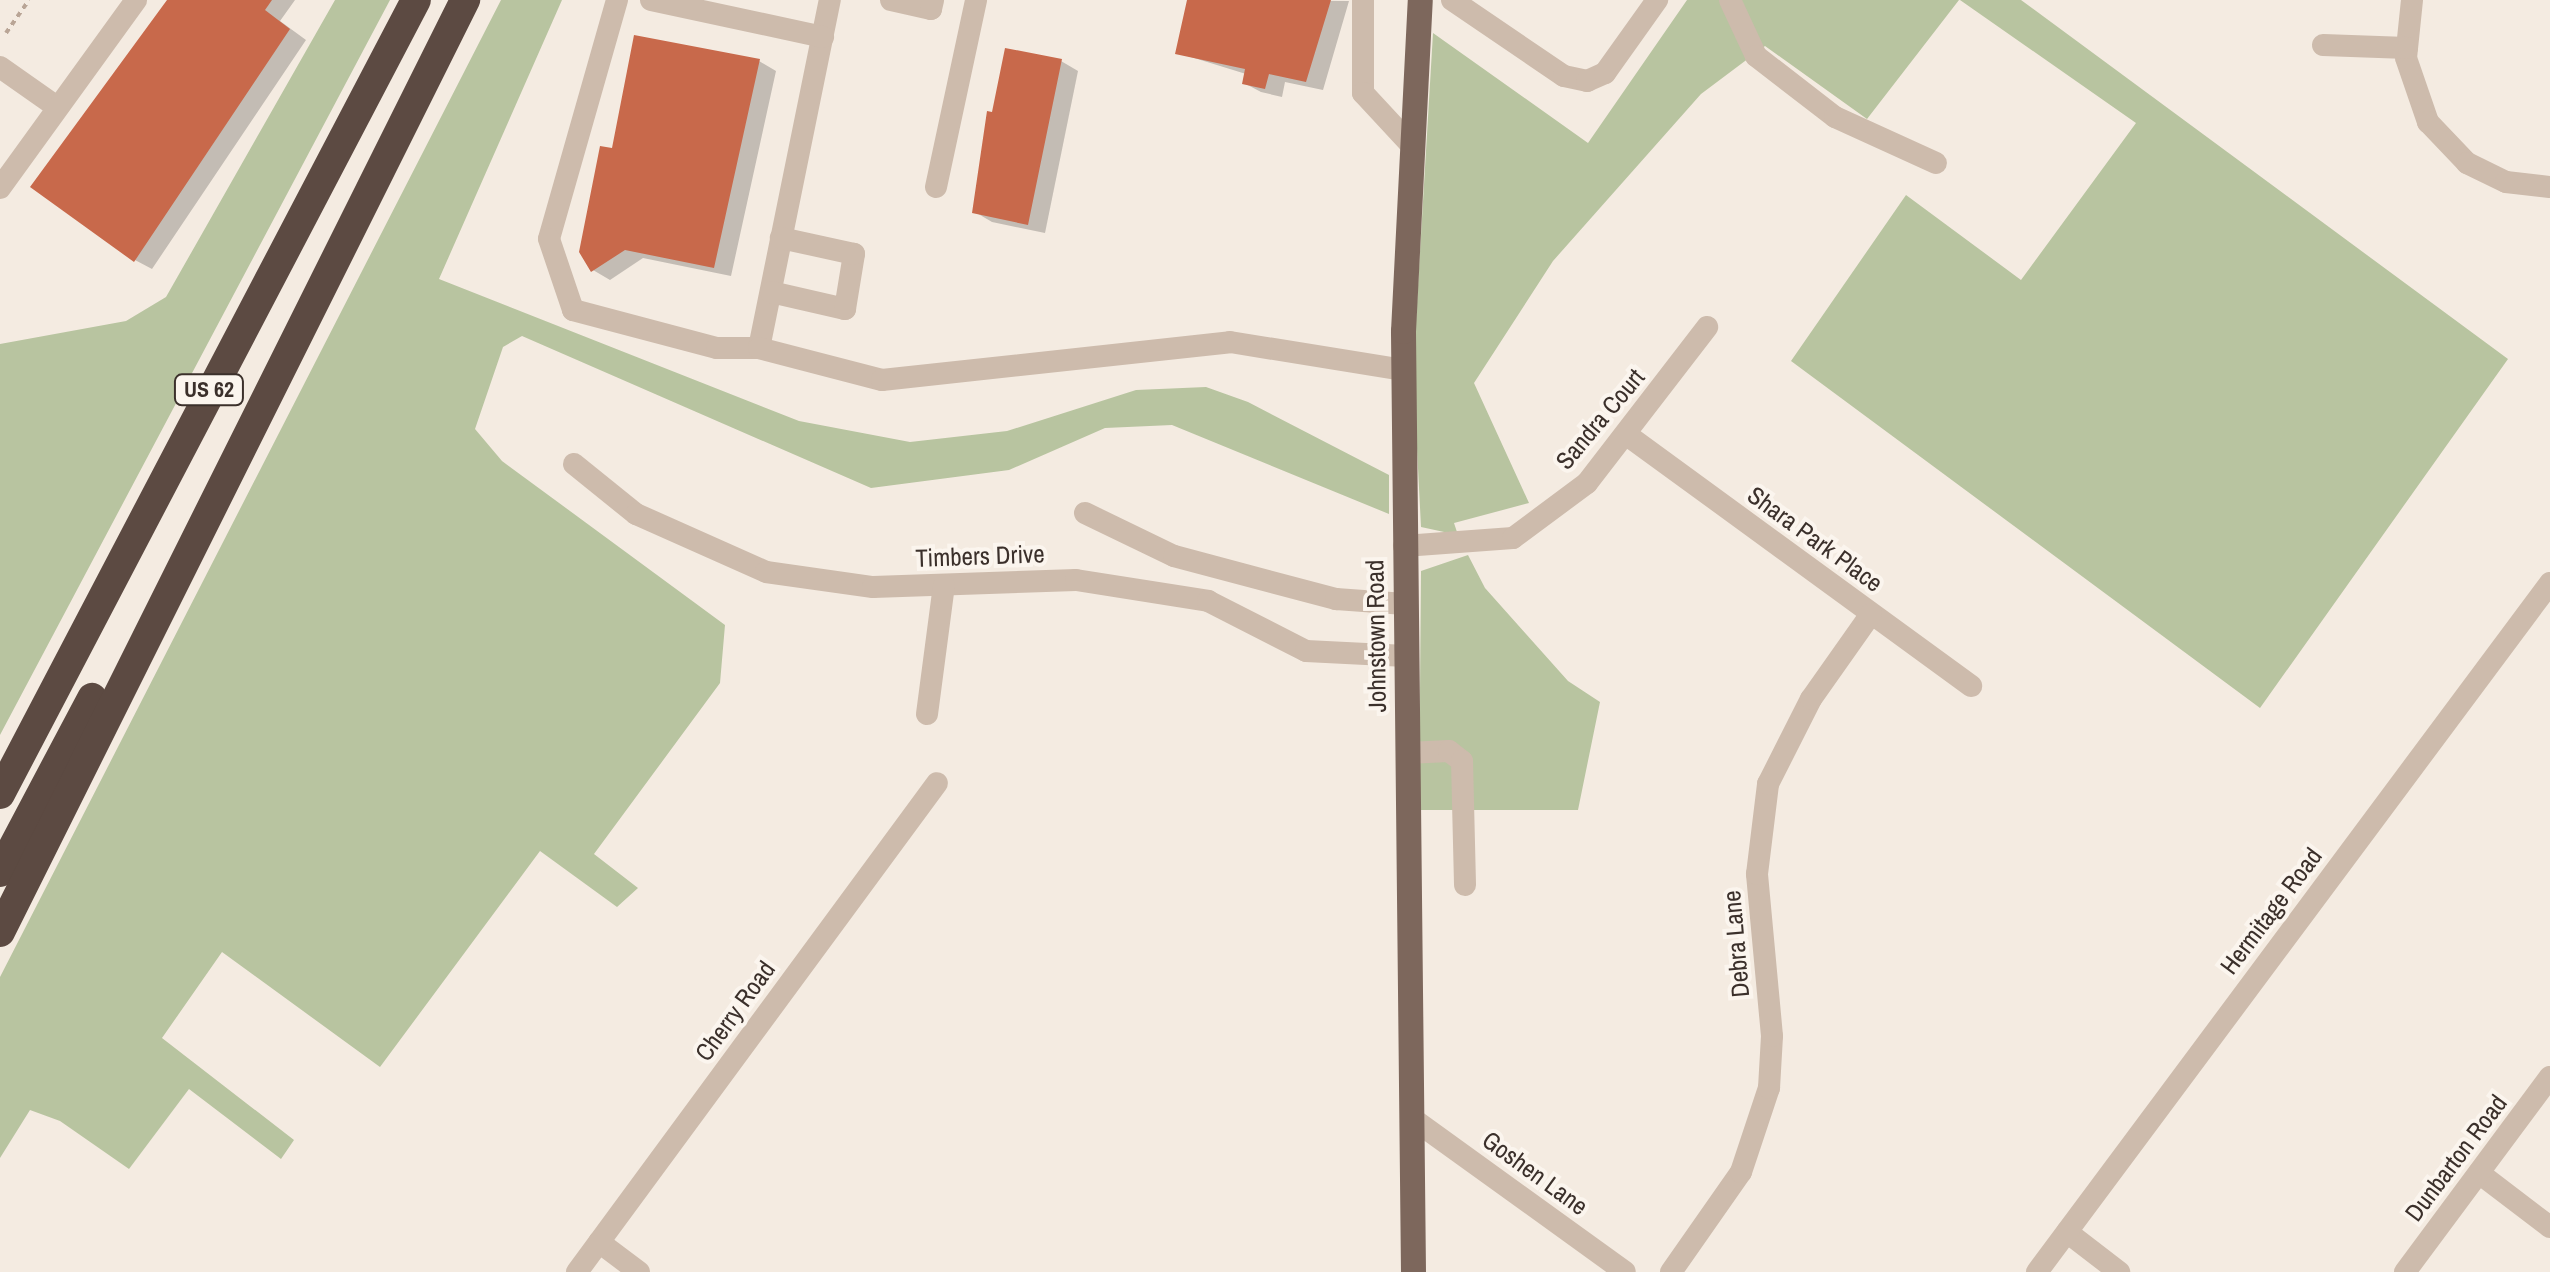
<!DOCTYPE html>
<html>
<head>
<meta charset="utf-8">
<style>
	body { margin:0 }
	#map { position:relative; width:2550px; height:1272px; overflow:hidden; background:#f4ebe1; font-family:"Archivo Narrow",sans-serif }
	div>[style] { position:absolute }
	.green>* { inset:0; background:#b8c4a0 }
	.shadow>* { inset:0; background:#0003 }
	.building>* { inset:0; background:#c8694b }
	.path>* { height:4px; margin-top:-2px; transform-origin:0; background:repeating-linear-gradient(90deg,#b9a596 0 5px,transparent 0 10px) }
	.minor>* { height:22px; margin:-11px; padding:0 11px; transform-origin:11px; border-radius:11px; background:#cdbbac }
	.major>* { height:25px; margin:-12.5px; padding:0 12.5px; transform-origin:12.5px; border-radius:12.5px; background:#7d675c }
	.highway>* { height:30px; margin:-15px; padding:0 15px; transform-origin:15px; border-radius:15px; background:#5c4a42 }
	span { translate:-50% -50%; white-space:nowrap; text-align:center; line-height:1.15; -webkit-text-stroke:8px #fbf5ee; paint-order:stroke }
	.shield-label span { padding:2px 8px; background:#fbf5ee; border:2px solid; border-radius:8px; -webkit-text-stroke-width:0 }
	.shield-label { font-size:22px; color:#3b302b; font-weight:700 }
	.street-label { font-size:25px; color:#3b302b }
</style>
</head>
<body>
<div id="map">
	<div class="green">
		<i style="clip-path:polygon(335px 0,390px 0,0 735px,0 344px,126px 321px,166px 297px)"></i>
		<i style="clip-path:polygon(501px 0,562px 0,439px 279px,799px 421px,910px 442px,1007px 431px,1136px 390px,1206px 387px,1248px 402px,1389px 475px,1389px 514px,1172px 425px,1105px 428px,1009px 470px,871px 488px,522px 336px,503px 347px,475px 429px,502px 461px,725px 625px,720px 683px,594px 854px,638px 888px,617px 907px,540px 851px,380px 1067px,222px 952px,162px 1038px,294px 1140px,281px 1159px,189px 1089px,129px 1169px,60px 1121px,30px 1110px,0 1158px,0 977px)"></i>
		<i style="clip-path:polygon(1687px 0,1959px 0,1867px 119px,1765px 46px,1701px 94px,1553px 261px,1474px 383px,1529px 503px,1454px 523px,1458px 535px,1421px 527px,1413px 370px,1433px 33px,1588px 143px)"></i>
		<i style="clip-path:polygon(1960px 0,2021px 0,2508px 359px,2260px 708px,1791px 361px,1906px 195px,2021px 280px,2136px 123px)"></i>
		<i style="clip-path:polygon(1468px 555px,1485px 588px,1568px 681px,1600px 702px,1578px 810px,1419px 810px,1421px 571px)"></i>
	</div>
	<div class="shadow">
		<i style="clip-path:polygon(171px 0,295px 0,280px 21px,306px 40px,152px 269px,135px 260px)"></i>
		<i style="clip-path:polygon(1190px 0,1349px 1px,1323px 90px,1285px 82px,1282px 97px,1261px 92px,1244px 83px,1246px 74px,1178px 53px)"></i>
		<i style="clip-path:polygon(759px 61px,776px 71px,731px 276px,643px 258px,610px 280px,593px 270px,614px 151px)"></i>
		<i style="clip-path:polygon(1061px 61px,1078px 71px,1045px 233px,992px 222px,975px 212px,994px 114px)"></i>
	</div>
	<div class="building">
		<i style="clip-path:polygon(167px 0,272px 0,265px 10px,290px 29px,134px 262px,30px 187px)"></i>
		<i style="clip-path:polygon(1187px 0,1331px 0,1306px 82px,1269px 74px,1265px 89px,1242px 84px,1245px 69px,1175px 54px)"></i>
		<i style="clip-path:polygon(634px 35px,760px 59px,714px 268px,625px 250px,591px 272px,579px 252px,600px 146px,612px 148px)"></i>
		<i style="clip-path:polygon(1005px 48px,1062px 59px,1028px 225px,972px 213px,987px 111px,992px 112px)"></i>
	</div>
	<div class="path">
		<i style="left:6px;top:33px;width:40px;rotate:-55.1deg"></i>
	</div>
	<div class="minor">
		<i style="left:617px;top:0;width:248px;rotate:105.9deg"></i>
		<i style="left:549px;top:239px;width:75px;rotate:71.3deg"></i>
		<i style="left:573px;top:310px;width:149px;rotate:14.8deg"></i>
		<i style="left:717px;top:348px;width:42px"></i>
		<i style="left:759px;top:348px;width:355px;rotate:-78.5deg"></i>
		<i style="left:651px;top:0;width:176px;rotate:12.1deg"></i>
		<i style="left:891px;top:0;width:41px;rotate:12.7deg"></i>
		<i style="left:931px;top:9px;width:9px;rotate:-77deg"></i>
		<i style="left:1363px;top:0;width:93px;rotate:90deg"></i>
		<i style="left:1363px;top:93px;width:72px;rotate:47.2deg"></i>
		<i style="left:1452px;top:0;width:135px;rotate:34.2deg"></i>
		<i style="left:1564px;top:76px;width:24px;rotate:12deg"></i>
		<i style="left:1587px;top:81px;width:20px;rotate:-24deg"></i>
		<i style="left:1605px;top:73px;width:90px;rotate:-54.5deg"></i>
		<i style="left:1730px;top:0;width:62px;rotate:65.1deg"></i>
		<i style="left:1756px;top:56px;width:100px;rotate:37.7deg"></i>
		<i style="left:1835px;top:117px;width:111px;rotate:24.5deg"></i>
		<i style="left:2412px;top:0;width:58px;rotate:95.9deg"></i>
		<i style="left:2406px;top:58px;width:68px;rotate:71deg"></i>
		<i style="left:2428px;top:122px;width:57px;rotate:46.4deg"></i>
		<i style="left:2467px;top:163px;width:43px;rotate:26deg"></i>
		<i style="left:2506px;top:182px;width:44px;rotate:6.5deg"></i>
		<i style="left:2323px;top:45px;width:84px;rotate:2deg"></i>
		<i style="left:0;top:67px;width:70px;rotate:35.1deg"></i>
		<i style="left:936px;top:187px;width:191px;rotate:-77.9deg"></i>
		<i style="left:0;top:188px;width:232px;rotate:-54.1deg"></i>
		<i style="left:771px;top:292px;width:76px;rotate:12.9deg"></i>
		<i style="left:845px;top:309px;width:56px;rotate:-80.7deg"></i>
		<i style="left:854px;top:254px;width:75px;rotate:-167.6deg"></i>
		<i style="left:759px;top:348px;width:127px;rotate:14.6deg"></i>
		<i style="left:882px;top:380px;width:350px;rotate:-6.2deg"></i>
		<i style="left:1230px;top:342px;width:175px;rotate:9.2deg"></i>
		<i style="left:1627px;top:435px;width:426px;rotate:36.1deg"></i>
		<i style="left:574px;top:464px;width:80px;rotate:38.9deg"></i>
		<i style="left:636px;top:514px;width:142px;rotate:24deg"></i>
		<i style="left:766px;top:572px;width:108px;rotate:8deg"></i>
		<i style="left:873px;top:587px;width:203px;rotate:-2deg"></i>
		<i style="left:1076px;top:580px;width:134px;rotate:9deg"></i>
		<i style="left:1208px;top:601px;width:110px;rotate:27deg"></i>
		<i style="left:1306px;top:651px;width:100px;rotate:2.9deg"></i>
		<i style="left:1085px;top:513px;width:99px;rotate:25.8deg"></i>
		<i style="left:1174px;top:556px;width:168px;rotate:14.9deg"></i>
		<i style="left:1336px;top:599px;width:69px;rotate:4.1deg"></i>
		<i style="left:1404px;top:546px;width:109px;rotate:-4.2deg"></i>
		<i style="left:1513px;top:538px;width:92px;rotate:-36.6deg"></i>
		<i style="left:1587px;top:483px;width:197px;rotate:-52.4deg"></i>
		<i style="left:927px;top:714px;width:130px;rotate:-82.5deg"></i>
		<i style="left:1407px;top:753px;width:42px;rotate:-2.7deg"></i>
		<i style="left:1449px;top:751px;width:16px;rotate:38deg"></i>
		<i style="left:1462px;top:761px;width:124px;rotate:88.6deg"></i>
		<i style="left:1413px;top:1119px;width:261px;rotate:35.8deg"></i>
		<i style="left:2479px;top:1173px;width:89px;rotate:37.3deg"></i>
		<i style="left:2067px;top:1232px;width:66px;rotate:37.6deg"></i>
		<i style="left:599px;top:1242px;width:50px;rotate:36.9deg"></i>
		<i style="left:577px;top:1272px;width:607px;rotate:-53.64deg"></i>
		<i style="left:1671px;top:1272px;width:122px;rotate:-55deg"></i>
		<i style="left:1741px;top:1172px;width:89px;rotate:-71.6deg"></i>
		<i style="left:1769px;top:1088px;width:52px;rotate:-86.7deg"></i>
		<i style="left:1772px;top:1036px;width:163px;rotate:-95.3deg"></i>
		<i style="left:1757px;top:874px;width:91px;rotate:-83deg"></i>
		<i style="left:1768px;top:784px;width:95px;rotate:-63.2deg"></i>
		<i style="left:1811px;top:699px;width:104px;rotate:-54.8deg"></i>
		<i style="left:2037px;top:1272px;width:859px;rotate:-53.33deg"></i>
		<i style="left:2405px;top:1272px;width:243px;rotate:-53.4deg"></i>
	</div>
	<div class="major">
		<i style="left:1413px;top:1272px;width:941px;rotate:-90.61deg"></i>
		<i style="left:1403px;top:331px;width:331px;rotate:-87.1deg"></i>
	</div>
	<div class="highway">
		<i style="left:0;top:794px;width:896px;rotate:-62.35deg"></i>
		<i style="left:0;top:872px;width:197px;rotate:-62.1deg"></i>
		<i style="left:0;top:932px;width:1042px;rotate:-63.48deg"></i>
	</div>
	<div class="shield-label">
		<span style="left:209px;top:390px">US 62</span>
	</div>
	<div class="street-label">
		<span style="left:1600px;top:419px;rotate:-50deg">Sandra Court</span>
		<span style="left:1815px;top:539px;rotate:36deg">Shara Park Place</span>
		<span style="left:980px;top:556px;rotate:-2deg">Timbers Drive</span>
		<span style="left:1376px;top:636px;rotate:-91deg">Johnstown Road</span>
		<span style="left:2271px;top:911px;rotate:-53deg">Hermitage Road</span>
		<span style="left:1736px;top:944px;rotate:-95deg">Debra Lane</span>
		<span style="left:735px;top:1011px;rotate:-54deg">Cherry Road</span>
		<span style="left:2456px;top:1158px;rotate:-53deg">Dunbarton Road</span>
		<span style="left:1535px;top:1173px;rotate:36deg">Goshen Lane</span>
	</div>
</div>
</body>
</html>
